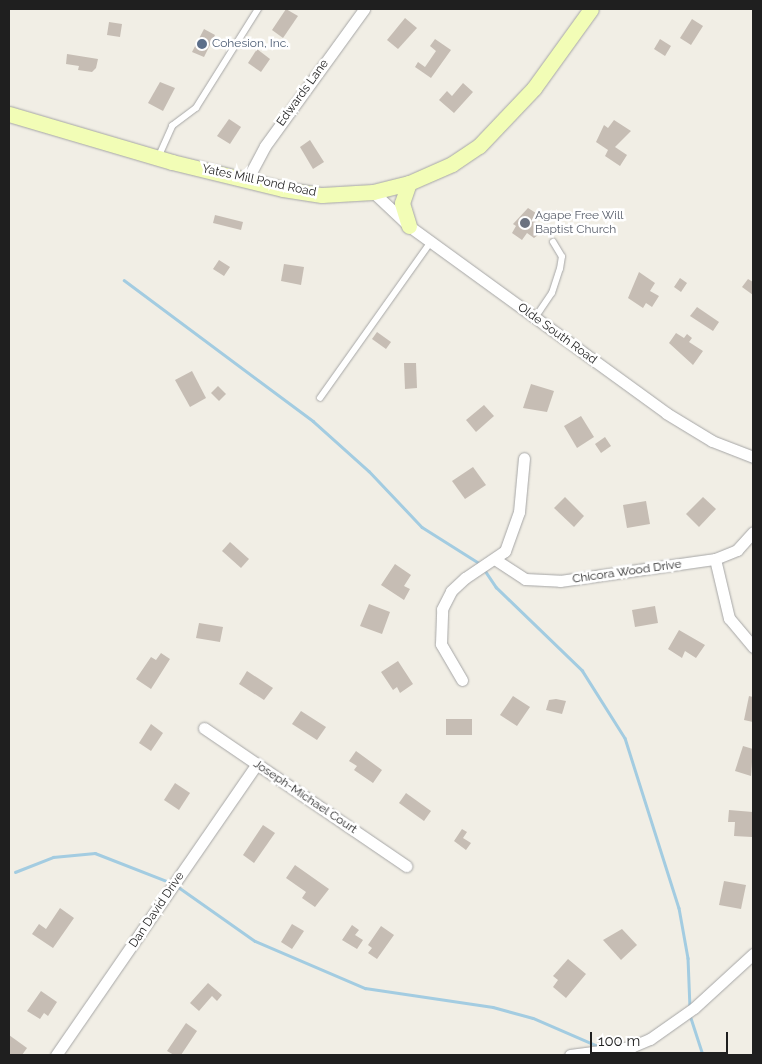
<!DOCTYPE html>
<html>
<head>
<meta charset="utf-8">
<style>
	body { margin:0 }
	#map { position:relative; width:762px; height:1064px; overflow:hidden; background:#f1eee5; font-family:Raleway,sans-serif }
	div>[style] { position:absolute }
	.stream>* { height:2.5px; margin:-1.25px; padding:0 1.25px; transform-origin:1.25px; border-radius:1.25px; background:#a3cce1 }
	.building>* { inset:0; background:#c6bdb4 }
	.roads { filter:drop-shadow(0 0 1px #a6a6a6) drop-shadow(0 0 1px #a6a6a6) }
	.lane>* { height:5.5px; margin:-2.75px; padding:0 2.75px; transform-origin:2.75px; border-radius:2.75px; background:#fff }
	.street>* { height:11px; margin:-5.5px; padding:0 5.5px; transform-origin:5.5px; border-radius:5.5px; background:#fff }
	.secondary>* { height:15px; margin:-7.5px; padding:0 7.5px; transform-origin:7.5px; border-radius:7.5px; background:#f2fdb6 }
	.dots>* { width:14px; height:14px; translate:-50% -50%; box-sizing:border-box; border:2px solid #fff; border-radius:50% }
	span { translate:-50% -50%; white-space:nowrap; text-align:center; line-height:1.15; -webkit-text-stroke:5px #fff; paint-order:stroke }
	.service-label { font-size:12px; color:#4e5e75 }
	.left { translate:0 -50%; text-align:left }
	.street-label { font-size:12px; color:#1f1f1f }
	.worship-label { font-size:12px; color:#5b616d }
	.frame { position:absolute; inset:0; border:10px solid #1f1f1f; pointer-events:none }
	.scale { position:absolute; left:590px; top:1032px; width:138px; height:22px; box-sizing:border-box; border:2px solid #1f1f1f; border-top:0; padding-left:6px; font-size:15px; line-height:18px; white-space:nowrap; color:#1f1f1f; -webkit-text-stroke:4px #fff; paint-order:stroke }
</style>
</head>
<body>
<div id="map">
	<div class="stream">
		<i style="left:124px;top:280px;width:236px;rotate:36.7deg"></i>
		<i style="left:313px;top:421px;width:75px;rotate:41.8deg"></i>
		<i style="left:369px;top:471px;width:77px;rotate:46.6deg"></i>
		<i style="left:422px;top:527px;width:67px;rotate:32.3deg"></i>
		<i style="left:484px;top:569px;width:22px;rotate:56deg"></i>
		<i style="left:496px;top:587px;width:120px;rotate:44deg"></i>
		<i style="left:582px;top:670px;width:80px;rotate:57.7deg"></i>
		<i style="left:625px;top:738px;width:178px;rotate:72.4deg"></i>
		<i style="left:679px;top:908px;width:51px;rotate:79.8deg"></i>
		<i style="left:688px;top:958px;width:49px;rotate:87.7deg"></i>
		<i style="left:15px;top:872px;width:41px;rotate:-21.5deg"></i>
		<i style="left:53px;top:857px;width:42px;rotate:-5.4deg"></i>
		<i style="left:95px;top:853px;width:83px;rotate:21.3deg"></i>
		<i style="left:177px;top:886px;width:95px;rotate:35.2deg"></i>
		<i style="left:255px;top:941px;width:120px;rotate:23.1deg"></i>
		<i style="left:365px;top:988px;width:129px;rotate:8.4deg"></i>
		<i style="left:493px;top:1007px;width:41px;rotate:15.4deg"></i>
		<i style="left:533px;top:1018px;width:73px;rotate:23.4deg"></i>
		<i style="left:690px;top:1015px;width:42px;rotate:72deg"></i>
	</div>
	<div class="building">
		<i style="clip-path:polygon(286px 9px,298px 16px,283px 38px,272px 30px)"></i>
		<i style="clip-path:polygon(405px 18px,417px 28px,398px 49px,387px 40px)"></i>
		<i style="clip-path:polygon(692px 19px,703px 26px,691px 45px,680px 38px)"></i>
		<i style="clip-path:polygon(109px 22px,122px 24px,120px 37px,107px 35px)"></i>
		<i style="clip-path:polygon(204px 29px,215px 35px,204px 57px,192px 52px)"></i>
		<i style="clip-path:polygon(435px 39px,451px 50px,431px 78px,415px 67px,418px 62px,425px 67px,436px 51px,430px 46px)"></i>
		<i style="clip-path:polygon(660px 39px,671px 46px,665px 56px,654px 49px)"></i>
		<i style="clip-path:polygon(257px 49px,270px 59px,261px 72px,248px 63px)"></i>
		<i style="clip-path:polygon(67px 54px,98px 59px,96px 68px,92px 72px,78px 70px,79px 66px,66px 64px)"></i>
		<i style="clip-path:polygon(160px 82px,175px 88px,163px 111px,148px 103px)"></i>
		<i style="clip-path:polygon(463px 83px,473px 92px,454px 113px,439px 100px,447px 91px,452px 96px)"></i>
		<i style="clip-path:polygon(229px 119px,241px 127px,230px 144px,217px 136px)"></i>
		<i style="clip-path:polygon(614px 120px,631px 131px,615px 147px,627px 155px,620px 166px,605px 156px,608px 150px,596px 142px,604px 125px,608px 128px)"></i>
		<i style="clip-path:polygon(310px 140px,324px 162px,313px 169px,300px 147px)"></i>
		<i style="clip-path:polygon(528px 208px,539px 215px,535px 222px,542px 232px,534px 238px,527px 233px,522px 240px,512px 233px,516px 226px,513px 224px)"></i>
		<i style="clip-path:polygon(215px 215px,243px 222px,241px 230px,213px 223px)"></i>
		<i style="clip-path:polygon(219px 260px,230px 267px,224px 276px,213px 269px)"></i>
		<i style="clip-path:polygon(284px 264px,304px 267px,301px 285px,281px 281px)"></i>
		<i style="clip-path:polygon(639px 272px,655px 283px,650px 291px,659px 296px,652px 307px,646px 303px,643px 308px,628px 298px)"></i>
		<i style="clip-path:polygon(680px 278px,687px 283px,681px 292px,674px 287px)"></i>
		<i style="clip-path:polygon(748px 279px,753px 282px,753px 295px,742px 287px)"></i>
		<i style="clip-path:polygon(697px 307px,719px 322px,713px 331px,690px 316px)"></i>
		<i style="clip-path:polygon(377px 332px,391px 342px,386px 349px,372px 339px)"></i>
		<i style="clip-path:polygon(676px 333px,684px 338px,687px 334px,692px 338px,689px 342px,703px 351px,693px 365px,669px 343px)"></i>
		<i style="clip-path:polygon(404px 363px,416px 363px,417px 388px,405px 389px)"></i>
		<i style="clip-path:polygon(192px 371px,206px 398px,190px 407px,175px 380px)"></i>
		<i style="clip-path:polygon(531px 384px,554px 391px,547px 412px,523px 408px)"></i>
		<i style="clip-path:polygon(218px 386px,226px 394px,219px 401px,211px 393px)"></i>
		<i style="clip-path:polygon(484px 405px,494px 416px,476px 432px,466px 420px)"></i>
		<i style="clip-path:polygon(581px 416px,594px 437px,577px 448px,564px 426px)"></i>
		<i style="clip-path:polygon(605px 437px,611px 446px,601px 453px,595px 444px)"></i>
		<i style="clip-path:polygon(473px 467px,486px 485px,465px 499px,452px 481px)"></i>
		<i style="clip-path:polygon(565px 497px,584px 516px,574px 527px,554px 508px)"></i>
		<i style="clip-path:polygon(703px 497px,716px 509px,699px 527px,686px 514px)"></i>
		<i style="clip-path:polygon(646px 501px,650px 524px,627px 528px,623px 505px)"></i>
		<i style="clip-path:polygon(230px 542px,249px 559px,241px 568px,222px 551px)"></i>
		<i style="clip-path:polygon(395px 564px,411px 575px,404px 586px,410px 589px,404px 600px,381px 585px)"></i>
		<i style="clip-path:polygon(369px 604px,390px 612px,382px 634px,360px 626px)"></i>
		<i style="clip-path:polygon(655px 606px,658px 623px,635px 627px,632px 610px)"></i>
		<i style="clip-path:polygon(199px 623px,223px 627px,220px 642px,196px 638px)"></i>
		<i style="clip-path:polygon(679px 630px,705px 645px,696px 658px,685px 651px,682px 658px,668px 649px)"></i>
		<i style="clip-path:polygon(161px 653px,170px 659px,151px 689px,136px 679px,151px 657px,156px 660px)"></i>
		<i style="clip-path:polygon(398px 661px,413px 684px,400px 693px,397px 687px,393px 690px,381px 672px)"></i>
		<i style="clip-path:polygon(247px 671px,273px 688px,264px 700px,239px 684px)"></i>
		<i style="clip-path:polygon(513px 696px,530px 707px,517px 726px,500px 715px)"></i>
		<i style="clip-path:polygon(749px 696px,753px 697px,753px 722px,744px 720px)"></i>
		<i style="clip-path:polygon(556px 699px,566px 701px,562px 714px,546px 710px,549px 700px)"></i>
		<i style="clip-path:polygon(301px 711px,326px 727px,317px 740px,292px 724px)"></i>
		<i style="clip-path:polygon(446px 719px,472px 719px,472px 735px,446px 735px)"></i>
		<i style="clip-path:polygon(151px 724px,163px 733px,151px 751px,139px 743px)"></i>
		<i style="clip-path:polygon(743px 746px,753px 749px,751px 776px,735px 771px)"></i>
		<i style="clip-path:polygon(356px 751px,382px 770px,373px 783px,354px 770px,357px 766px,349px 761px)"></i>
		<i style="clip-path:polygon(175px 783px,190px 793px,179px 810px,164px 800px)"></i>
		<i style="clip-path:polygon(406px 793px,431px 811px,424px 821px,399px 803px)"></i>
		<i style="clip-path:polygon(729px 810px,753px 812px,752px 837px,734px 836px,735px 822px,728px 822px)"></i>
		<i style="clip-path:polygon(263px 825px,275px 833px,254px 863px,243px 855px)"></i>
		<i style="clip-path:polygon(462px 829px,467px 832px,463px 838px,471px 843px,466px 850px,454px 841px)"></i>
		<i style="clip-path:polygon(295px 865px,329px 889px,315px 907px,302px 898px,306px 892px,286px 878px)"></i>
		<i style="clip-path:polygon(724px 881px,746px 885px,741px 909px,719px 905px)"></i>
		<i style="clip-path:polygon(60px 908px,74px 918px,53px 948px,32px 934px,39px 924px,46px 929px)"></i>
		<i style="clip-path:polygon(292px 924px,304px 931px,292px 949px,281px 942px)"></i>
		<i style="clip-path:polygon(352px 925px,359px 930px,355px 935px,363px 940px,357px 949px,342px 940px)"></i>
		<i style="clip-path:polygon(381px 926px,394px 935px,377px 959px,368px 953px,372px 948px,368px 945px)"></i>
		<i style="clip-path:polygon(622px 929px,637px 945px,621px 960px,603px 940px)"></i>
		<i style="clip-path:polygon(568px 959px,586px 974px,566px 998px,553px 987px,558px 980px,553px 976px)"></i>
		<i style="clip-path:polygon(208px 983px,222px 995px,217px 1001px,212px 996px,199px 1011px,190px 1003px)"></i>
		<i style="clip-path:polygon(41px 991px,57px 1002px,48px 1016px,44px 1013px,40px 1019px,27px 1011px)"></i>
		<i style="clip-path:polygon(186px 1023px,197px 1031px,181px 1055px,174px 1055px,167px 1051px)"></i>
		<i style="clip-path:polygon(9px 1035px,27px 1048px,22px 1055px,9px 1054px)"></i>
	</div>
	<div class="roads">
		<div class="lane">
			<i style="left:158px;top:158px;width:35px;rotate:-66deg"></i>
			<i style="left:172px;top:126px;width:30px;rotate:-37deg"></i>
			<i style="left:196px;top:108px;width:117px;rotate:-57.9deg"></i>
			<i style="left:535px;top:318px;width:30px;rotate:-56deg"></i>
			<i style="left:552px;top:293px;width:25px;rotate:-72deg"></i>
			<i style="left:560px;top:269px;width:12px;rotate:-81deg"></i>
			<i style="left:562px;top:257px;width:17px;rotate:-121deg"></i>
			<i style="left:320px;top:398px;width:191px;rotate:-54.6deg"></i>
		</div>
		<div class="street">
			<i style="left:247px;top:180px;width:38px;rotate:-62deg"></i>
			<i style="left:265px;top:146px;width:169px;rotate:-54.1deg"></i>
			<i style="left:373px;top:192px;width:50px;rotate:43.4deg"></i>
			<i style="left:409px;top:226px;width:318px;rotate:36deg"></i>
			<i style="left:666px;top:413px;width:54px;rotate:31.3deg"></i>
			<i style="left:712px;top:441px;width:44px;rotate:21.3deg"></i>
			<i style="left:715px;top:559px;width:61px;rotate:76.7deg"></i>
			<i style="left:729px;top:618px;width:38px;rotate:50deg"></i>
			<i style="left:496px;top:560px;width:35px;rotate:33deg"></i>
			<i style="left:525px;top:579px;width:35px;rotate:3deg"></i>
			<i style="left:560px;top:581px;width:157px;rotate:-8.1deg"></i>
			<i style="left:715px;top:559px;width:24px;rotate:-22deg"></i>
			<i style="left:737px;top:550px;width:24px;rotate:-48deg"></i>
			<i style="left:462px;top:680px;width:42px;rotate:-120.3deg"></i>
			<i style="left:441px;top:644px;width:35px;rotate:-88deg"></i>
			<i style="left:442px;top:609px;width:20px;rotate:-63deg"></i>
			<i style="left:451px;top:591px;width:19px;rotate:-43deg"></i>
			<i style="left:465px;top:578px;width:48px;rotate:-34deg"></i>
			<i style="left:505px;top:551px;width:41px;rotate:-70.3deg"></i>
			<i style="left:519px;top:512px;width:54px;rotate:-84.7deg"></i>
			<i style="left:204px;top:728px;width:245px;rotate:34.3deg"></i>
			<i style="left:56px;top:1055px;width:354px;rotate:-55.4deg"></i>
			<i style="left:570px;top:1055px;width:62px;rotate:-7.5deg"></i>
			<i style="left:631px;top:1047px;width:21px;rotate:-23deg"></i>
			<i style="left:650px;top:1039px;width:54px;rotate:-35.2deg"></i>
			<i style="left:694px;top:1008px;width:80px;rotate:-42.5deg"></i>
		</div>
		<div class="secondary">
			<i style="left:9px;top:114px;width:170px;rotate:16.4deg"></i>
			<i style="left:172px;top:162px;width:114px;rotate:13.7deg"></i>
			<i style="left:283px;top:189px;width:39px;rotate:9deg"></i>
			<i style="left:322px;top:195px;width:51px;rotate:-3.4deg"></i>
			<i style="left:373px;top:192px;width:37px;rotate:-14deg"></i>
			<i style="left:409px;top:183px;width:47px;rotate:-23.8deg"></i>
			<i style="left:452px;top:164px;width:32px;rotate:-34deg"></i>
			<i style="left:479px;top:146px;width:80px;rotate:-46.5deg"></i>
			<i style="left:534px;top:88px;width:97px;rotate:-54.2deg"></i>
			<i style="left:409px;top:226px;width:24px;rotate:-107deg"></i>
			<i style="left:402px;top:203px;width:21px;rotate:-71deg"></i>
		</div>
	</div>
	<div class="dots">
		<i style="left:202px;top:44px;background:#5c6f8a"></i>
		<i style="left:525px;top:223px;background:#6b7280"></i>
	</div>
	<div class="service-label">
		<span class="left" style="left:212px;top:44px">Cohesion, Inc.</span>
	</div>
	<div class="street-label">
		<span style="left:303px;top:93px;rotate:-54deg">Edwards Lane</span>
		<span style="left:259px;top:181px;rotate:12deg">Yates Mill Pond Road</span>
		<span style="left:557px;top:334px;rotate:36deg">Olde South Road</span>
		<span style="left:627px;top:572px;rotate:-8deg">Chicora Wood Drive</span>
		<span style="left:305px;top:797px;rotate:34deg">Joseph-Michael Court</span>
		<span style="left:157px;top:910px;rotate:-56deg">Dan David Drive</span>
	</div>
	<div class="worship-label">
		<span class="left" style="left:535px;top:223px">Agape Free Will<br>Baptist Church</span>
	</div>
	<div class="frame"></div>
	<div class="scale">100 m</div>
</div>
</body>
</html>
